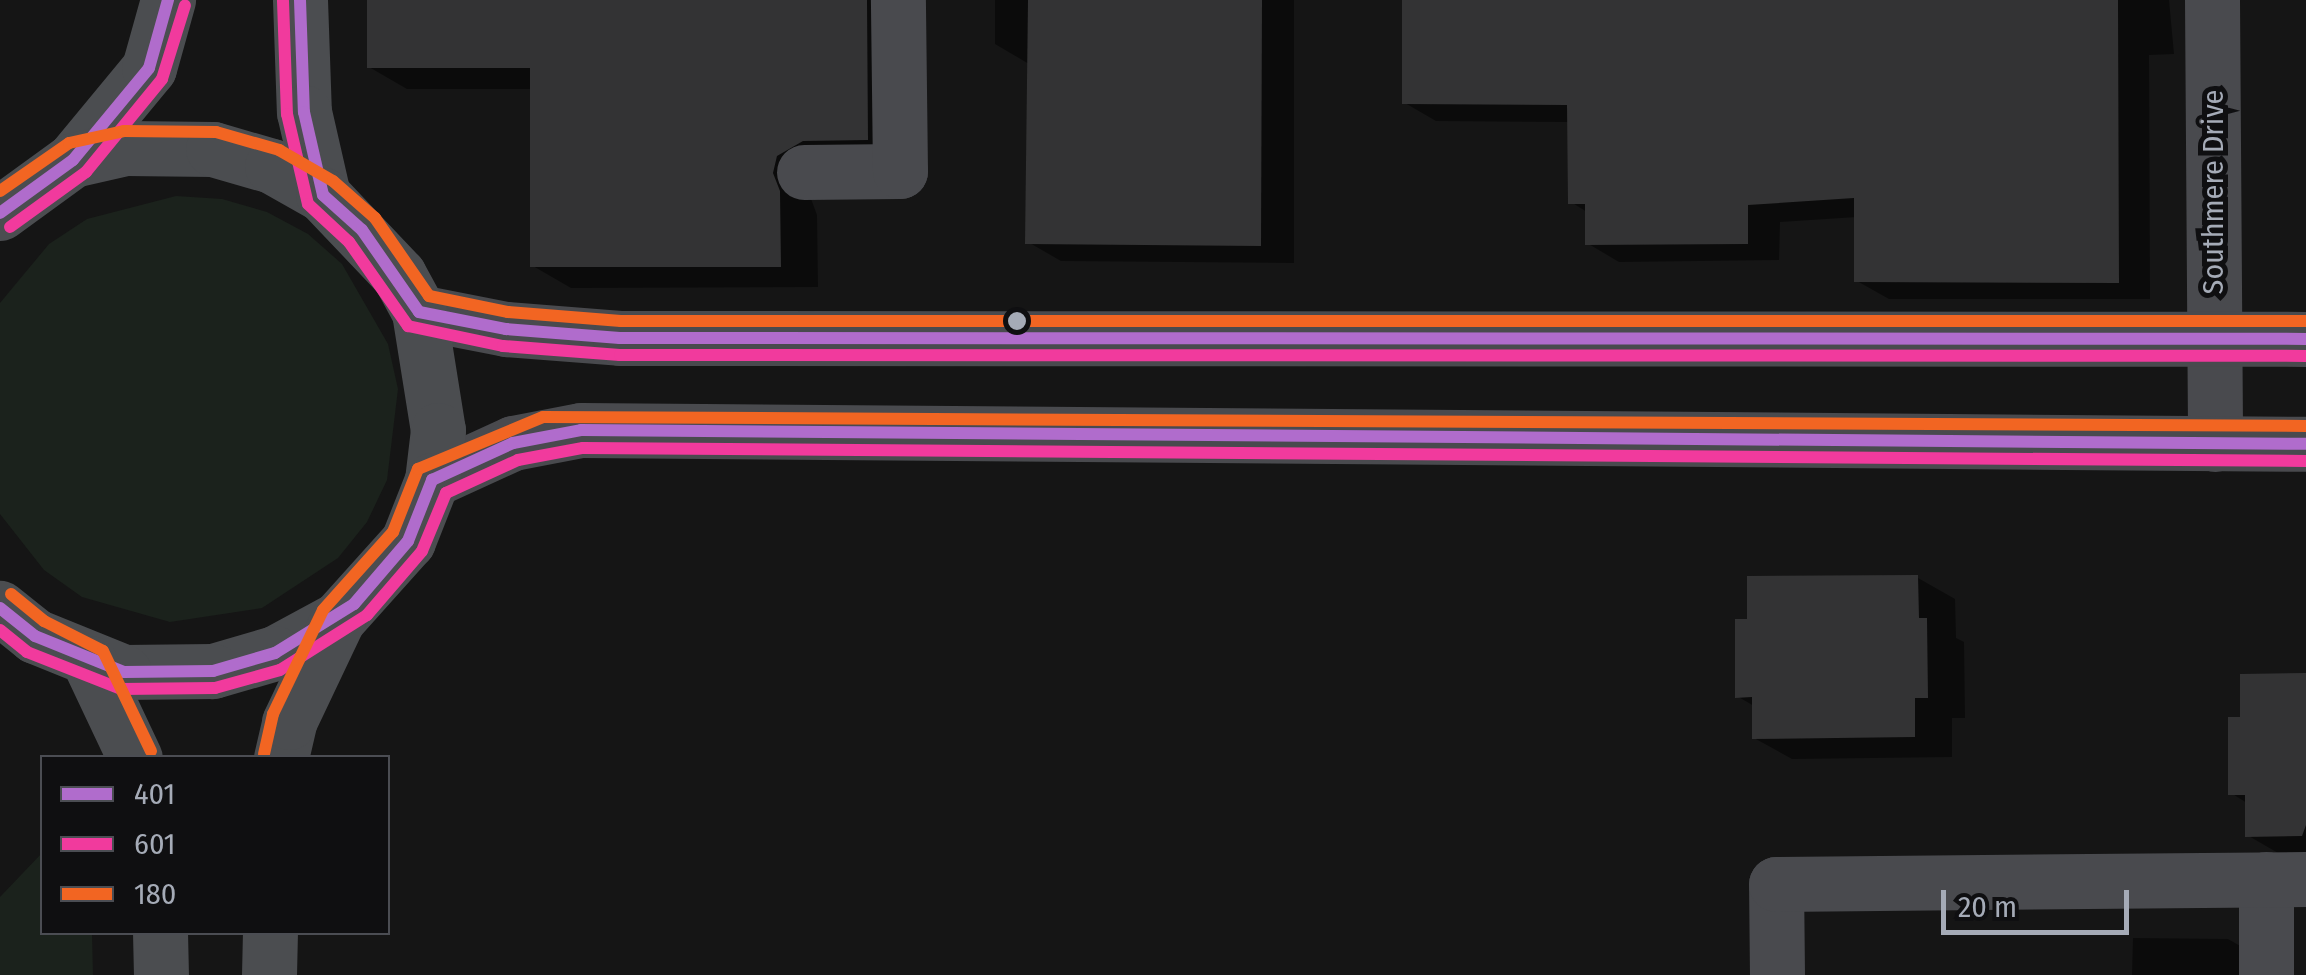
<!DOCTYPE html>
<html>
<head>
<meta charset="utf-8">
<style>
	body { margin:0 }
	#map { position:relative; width:2306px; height:975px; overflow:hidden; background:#151515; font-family:"Fira Sans Condensed",sans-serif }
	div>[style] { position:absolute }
	.green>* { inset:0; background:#1b221c }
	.shadow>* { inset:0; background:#0007 }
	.building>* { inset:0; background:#333334 }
	.minor>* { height:55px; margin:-27.5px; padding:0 27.5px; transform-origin:27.5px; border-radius:27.5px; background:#494a4e }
	.tertiary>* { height:55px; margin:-27.5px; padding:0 27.5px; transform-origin:27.5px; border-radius:27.5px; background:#494a4e }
	.primary>* { height:55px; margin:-27.5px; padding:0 27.5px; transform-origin:27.5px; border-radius:27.5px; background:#4b4d50 }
	.bus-1>* { height:12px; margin:-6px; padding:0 6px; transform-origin:6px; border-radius:6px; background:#b06ccc }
	.bus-2>* { height:12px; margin:-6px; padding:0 6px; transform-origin:6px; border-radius:6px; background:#f13a9d }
	.bus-3>* { height:12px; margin:-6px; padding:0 6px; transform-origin:6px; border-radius:6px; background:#f26522 }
	.dots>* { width:28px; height:28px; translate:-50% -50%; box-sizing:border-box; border:5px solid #0f0f11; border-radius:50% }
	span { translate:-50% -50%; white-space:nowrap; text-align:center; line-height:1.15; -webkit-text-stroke:10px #0f0f11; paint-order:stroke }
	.street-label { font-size:30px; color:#a5abb7 }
	.legend { position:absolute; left:40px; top:755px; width:350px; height:180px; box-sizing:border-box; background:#0f0f11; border:2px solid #4b4d53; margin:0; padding:12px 18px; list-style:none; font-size:30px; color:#a5abb7 }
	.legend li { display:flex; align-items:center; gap:20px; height:50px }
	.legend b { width:50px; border:2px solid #4b4d53 }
	.scale { position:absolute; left:1941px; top:890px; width:188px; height:45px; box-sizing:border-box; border:5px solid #a5abb7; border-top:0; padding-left:12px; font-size:30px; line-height:35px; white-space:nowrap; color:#a5abb7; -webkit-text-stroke:8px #0f0f11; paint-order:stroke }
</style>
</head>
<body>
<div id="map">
	<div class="green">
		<i style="clip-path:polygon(176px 196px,222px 199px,267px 212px,308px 234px,342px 264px,388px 344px,398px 389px,387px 480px,367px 522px,338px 558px,262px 608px,170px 622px,82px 597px,44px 570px,0 514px,0 303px,49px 244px,87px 219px)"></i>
		<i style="clip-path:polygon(42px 853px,42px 932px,92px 933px,93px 975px,0 975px,0 897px)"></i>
	</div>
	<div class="shadow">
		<i style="clip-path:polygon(369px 0,904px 0,905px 160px,810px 196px,817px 215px,818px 287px,571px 288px,533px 266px,533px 89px,407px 89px,369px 67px)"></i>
		<i style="clip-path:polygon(995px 0,1294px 0,1294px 263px,1061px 261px,1028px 242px,1029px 64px,995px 44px)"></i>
		<i style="clip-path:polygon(1404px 0,2169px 0,2174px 54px,2149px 55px,2150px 299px,1889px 299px,1857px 281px,1857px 217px,1780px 222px,1779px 260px,1619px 262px,1587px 243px,1587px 212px,1571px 202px,1570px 122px,1436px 121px,1405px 103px)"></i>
		<i style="clip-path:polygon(1918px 578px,1955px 599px,1956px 638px,1964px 642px,1965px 718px,1952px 718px,1952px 757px,1792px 759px,1754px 738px,1754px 706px,1737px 696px)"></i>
		<i style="clip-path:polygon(2306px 676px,2306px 857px,2285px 857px,2247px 835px,2247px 803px,2231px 793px,2243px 720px)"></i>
		<i style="clip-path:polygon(2133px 938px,2228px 939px,2249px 951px,2249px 975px,2132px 975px)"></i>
	</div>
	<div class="building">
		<i style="clip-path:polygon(367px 0,867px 0,868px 140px,803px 141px,777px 156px,773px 173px,780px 191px,781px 267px,530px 267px,530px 68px,367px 68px)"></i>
		<i style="clip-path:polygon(1028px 0,1262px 0,1261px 246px,1025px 244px)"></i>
		<i style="clip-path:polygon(1402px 0,2118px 0,2119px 283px,1854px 282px,1854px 198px,1748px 205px,1748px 244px,1585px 245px,1585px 204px,1568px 204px,1567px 105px,1402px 104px)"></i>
		<i style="clip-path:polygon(1918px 575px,1919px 618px,1927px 618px,1928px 698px,1915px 698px,1915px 737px,1752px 739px,1752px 697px,1735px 698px,1735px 619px,1747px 619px,1747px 576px)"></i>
		<i style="clip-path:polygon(2306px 673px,2306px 825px,2302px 836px,2245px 837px,2245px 795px,2228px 795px,2228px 717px,2240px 717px,2240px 674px)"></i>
	</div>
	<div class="minor">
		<i style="left:2212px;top:0;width:444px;rotate:89.6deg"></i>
		<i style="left:804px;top:172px;width:96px;rotate:-0.6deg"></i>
		<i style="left:900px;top:171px;width:171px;rotate:-90.7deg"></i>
		<i style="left:2266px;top:879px;width:96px;rotate:90deg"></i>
		<i style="left:1777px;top:975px;width:91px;rotate:-90.6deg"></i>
		<i style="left:1776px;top:884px;width:530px;rotate:-0.54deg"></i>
	</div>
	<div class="tertiary">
		<i style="left:419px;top:312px;width:89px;rotate:11.1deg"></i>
		<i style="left:506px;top:329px;width:114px;rotate:4.5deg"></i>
		<i style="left:620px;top:338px;width:1686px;rotate:0.03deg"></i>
		<i style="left:432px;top:480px;width:89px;rotate:-24.6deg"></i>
		<i style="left:513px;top:443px;width:69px;rotate:-10.8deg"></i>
		<i style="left:581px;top:430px;width:1725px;rotate:0.46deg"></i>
	</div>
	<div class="primary">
		<i style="left:300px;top:0;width:112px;rotate:88deg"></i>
		<i style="left:304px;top:112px;width:85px;rotate:77.1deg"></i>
		<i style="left:73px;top:160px;width:119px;rotate:-50.4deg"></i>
		<i style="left:149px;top:68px;width:71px;rotate:-74.4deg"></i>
		<i style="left:0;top:213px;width:90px;rotate:-36deg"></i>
		<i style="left:73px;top:160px;width:54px;rotate:-12.8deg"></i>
		<i style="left:126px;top:148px;width:87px;rotate:0.7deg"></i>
		<i style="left:213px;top:149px;width:61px;rotate:16.1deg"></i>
		<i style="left:272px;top:166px;width:59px;rotate:29.6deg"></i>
		<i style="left:323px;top:195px;width:110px;rotate:46.5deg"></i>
		<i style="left:399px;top:275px;width:42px;rotate:61.6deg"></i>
		<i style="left:419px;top:312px;width:120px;rotate:80.9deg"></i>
		<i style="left:438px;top:430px;width:50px;rotate:96.8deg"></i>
		<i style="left:432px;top:480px;width:66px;rotate:111.5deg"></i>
		<i style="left:408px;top:541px;width:105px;rotate:131.9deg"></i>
		<i style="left:338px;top:619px;width:72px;rotate:151.6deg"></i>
		<i style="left:275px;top:653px;width:65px;rotate:163.8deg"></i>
		<i style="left:213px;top:671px;width:89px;rotate:179.4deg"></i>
		<i style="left:124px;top:672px;width:96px;rotate:-158deg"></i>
		<i style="left:35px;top:636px;width:45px;rotate:-141.3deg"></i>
		<i style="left:90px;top:663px;width:105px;rotate:64.7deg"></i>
		<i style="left:281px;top:758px;width:37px;rotate:-77deg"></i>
		<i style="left:289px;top:722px;width:114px;rotate:-64.6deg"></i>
		<i style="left:160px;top:932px;width:43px;rotate:88.7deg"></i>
		<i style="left:269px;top:975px;width:43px;rotate:-88.7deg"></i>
	</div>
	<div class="bus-1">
		<i style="left:300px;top:0;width:112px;rotate:88deg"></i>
		<i style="left:304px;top:112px;width:85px;rotate:77.1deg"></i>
		<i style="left:323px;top:195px;width:52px;rotate:41.9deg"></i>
		<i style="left:362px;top:230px;width:100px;rotate:55.2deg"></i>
		<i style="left:419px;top:312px;width:89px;rotate:11.1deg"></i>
		<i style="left:506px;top:329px;width:114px;rotate:4.5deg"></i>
		<i style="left:620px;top:338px;width:1686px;rotate:0.03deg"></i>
		<i style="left:0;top:213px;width:90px;rotate:-36deg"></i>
		<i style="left:73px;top:160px;width:119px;rotate:-50.4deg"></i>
		<i style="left:149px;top:68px;width:71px;rotate:-74.4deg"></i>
		<i style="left:0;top:608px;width:45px;rotate:38.7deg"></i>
		<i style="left:35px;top:636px;width:96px;rotate:22deg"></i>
		<i style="left:124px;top:672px;width:89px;rotate:-0.6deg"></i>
		<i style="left:213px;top:671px;width:65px;rotate:-16.2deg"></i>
		<i style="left:275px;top:653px;width:93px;rotate:-31.8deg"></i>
		<i style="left:354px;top:604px;width:83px;rotate:-49.4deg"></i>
		<i style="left:408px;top:541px;width:66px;rotate:-68.5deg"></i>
		<i style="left:432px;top:480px;width:89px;rotate:-24.6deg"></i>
		<i style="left:513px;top:443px;width:69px;rotate:-10.8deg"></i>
		<i style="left:581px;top:430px;width:1725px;rotate:0.46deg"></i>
	</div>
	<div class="bus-2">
		<i style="left:283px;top:1px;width:113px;rotate:88deg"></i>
		<i style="left:287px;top:114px;width:92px;rotate:76.9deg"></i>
		<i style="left:308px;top:204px;width:56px;rotate:42.8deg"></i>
		<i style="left:349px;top:242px;width:103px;rotate:54.9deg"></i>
		<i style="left:408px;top:326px;width:97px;rotate:11.9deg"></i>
		<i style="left:503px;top:346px;width:117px;rotate:4.4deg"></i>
		<i style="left:620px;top:355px;width:1686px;rotate:0.03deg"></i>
		<i style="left:10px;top:227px;width:94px;rotate:-35.9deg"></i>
		<i style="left:86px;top:172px;width:120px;rotate:-50.7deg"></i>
		<i style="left:162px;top:79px;width:77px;rotate:-72.7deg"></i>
		<i style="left:0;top:630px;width:35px;rotate:39deg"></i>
		<i style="left:27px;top:652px;width:101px;rotate:21.5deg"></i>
		<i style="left:121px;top:689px;width:94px;rotate:-0.6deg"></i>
		<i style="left:215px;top:688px;width:67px;rotate:-15.5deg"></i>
		<i style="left:280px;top:670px;width:103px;rotate:-32.3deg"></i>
		<i style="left:367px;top:615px;width:84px;rotate:-49.3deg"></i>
		<i style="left:422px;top:551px;width:63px;rotate:-67.5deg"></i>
		<i style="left:446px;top:493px;width:79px;rotate:-24.6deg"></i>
		<i style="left:518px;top:460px;width:66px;rotate:-10.5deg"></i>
		<i style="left:583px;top:448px;width:1723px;rotate:0.43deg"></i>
	</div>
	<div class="bus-3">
		<i style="left:0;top:191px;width:84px;rotate:-34.8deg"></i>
		<i style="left:69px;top:143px;width:56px;rotate:-12.3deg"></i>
		<i style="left:124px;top:131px;width:92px;rotate:0.6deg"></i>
		<i style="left:216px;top:132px;width:66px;rotate:15.9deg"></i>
		<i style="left:279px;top:150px;width:62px;rotate:29.9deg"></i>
		<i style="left:333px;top:181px;width:56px;rotate:41.4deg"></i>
		<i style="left:375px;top:218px;width:95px;rotate:55.3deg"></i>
		<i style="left:429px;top:296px;width:81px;rotate:11.4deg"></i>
		<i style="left:508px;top:312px;width:113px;rotate:4.6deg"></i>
		<i style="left:621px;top:321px;width:1685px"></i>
		<i style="left:11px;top:594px;width:43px;rotate:39.3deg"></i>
		<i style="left:44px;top:621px;width:66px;rotate:27deg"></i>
		<i style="left:103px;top:651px;width:111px;rotate:64.4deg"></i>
		<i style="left:264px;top:754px;width:41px;rotate:-77.3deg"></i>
		<i style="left:273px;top:714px;width:115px;rotate:-64.3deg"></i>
		<i style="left:323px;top:610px;width:105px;rotate:-48.1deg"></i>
		<i style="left:393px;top:532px;width:68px;rotate:-68.4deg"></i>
		<i style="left:418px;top:469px;width:135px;rotate:-22.6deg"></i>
		<i style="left:543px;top:417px;width:1763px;rotate:0.29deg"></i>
	</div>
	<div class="dots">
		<i style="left:1017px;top:321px;background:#a5abb7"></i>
	</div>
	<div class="street-label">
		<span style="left:2213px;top:192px;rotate:-90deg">Southmere Drive</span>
	</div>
	<ul class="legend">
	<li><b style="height:12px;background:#b06ccc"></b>401</li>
	<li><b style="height:12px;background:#f13a9d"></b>601</li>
	<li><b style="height:12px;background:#f26522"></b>180</li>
	</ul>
	<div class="scale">20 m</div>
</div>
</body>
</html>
